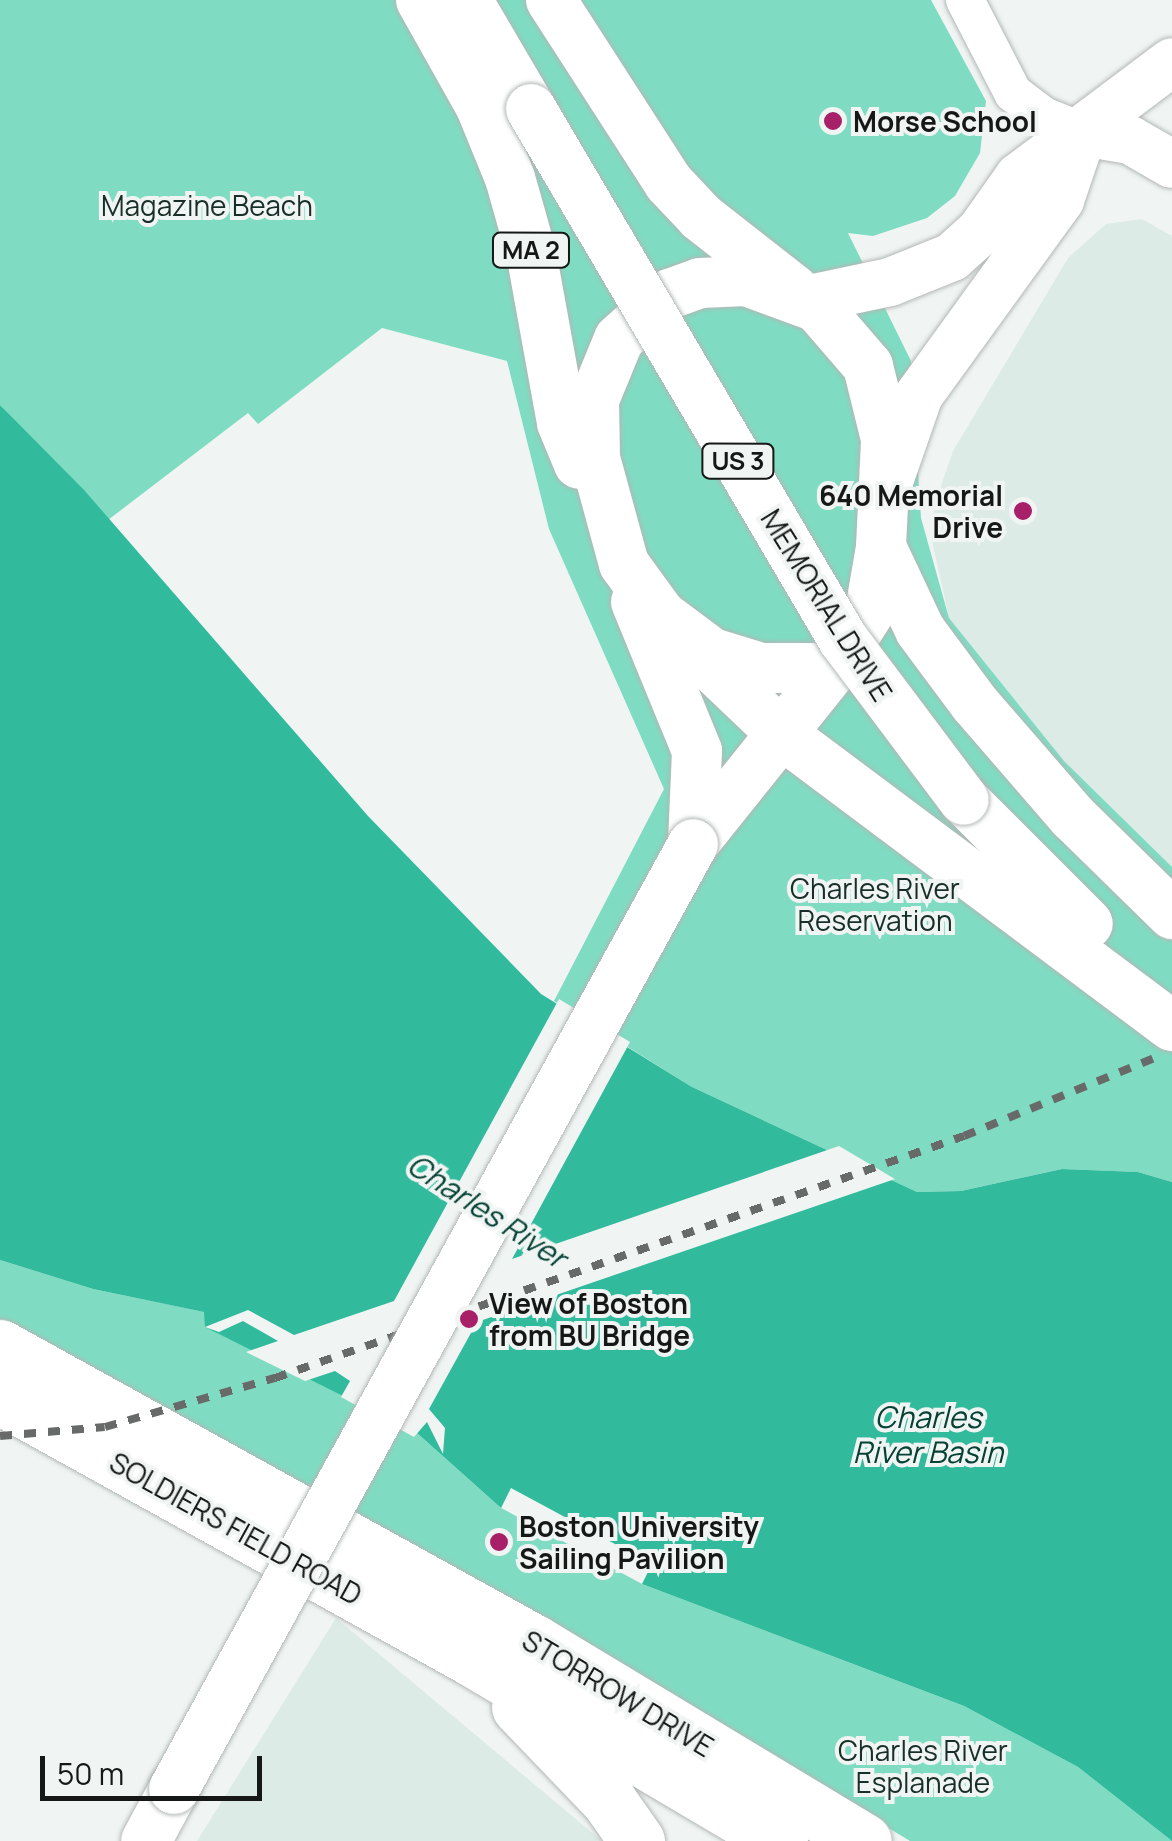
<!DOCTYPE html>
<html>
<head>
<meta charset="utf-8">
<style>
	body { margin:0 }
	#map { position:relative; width:1172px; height:1841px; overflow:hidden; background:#f0f5f3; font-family:Manrope,sans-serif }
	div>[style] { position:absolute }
	.built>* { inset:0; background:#ddebe6 }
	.green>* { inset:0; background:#7fdcc2 }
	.water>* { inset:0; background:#31ba9c }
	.pier>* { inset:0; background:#f0f5f3 }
	.roads { filter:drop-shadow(0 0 2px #b2b7b6) drop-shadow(0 0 2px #b2b7b6) }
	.tertiary>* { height:38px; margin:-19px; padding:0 19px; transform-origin:19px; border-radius:19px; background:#fff }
	.primary>* { height:48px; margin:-24px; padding:0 24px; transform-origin:24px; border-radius:24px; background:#fff }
	.trunk>* { height:50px; margin:-25px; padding:0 25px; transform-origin:25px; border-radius:25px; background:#fff }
	.motorway>* { height:55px; margin:-27.5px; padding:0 27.5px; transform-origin:27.5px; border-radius:27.5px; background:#fff }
	.rail>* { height:8px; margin-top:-4px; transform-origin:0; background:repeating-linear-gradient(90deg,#676a69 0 12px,transparent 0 24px) }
	.bridges { filter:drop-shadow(0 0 2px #b2b7b6) drop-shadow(0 0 2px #b2b7b6) }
	.trunk-bridge>* { height:50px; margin:-25px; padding:0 25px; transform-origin:25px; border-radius:25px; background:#fff }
	.dots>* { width:28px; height:28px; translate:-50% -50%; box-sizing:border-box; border:5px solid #f0f5f3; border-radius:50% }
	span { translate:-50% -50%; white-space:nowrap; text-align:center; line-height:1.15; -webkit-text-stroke:8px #f0f5f3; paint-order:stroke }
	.shield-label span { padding:2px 8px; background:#f0f5f3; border:2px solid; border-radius:8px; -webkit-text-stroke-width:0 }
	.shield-label { font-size:25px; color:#161817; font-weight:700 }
	.poi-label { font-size:28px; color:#161817; font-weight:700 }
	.left { translate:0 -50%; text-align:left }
	.right { translate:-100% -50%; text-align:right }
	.park-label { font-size:28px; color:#182e28 }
	.street-label { font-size:28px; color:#161817 }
	.water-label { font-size:30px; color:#054134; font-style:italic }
	.scale { position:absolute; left:40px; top:1756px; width:222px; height:45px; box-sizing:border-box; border:5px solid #161817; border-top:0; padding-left:12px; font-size:30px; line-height:35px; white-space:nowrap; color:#161817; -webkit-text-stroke:8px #f0f5f3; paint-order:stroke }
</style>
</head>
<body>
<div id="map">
	<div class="built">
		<i style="clip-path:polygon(1142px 219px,1172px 236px,1172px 875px,1064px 761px,949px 618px,932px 541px,934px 506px,953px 451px,1068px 258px,1106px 224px)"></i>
		<i style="clip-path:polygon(336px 1618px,602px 1841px,197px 1841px)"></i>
	</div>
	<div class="green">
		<i style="clip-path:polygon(0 0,931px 0,986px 101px,980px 153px,955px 196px,927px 218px,873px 236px,848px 233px,911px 361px,921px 518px,949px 618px,1064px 761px,1172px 867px,1172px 1182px,1138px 1172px,1062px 1169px,961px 1191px,917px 1192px,692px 1087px,554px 1001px,664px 789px,549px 529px,507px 361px,382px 328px,258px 424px,248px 413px,108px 520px,0 405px)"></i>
		<i style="clip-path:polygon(0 1260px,93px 1289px,205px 1312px,219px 1332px,417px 1433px,501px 1508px,642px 1584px,964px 1706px,1078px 1767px,1172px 1841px,910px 1841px,663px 1692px,0 1413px)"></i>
	</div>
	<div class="water">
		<i style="clip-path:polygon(0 405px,84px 490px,368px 816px,541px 994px,692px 1087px,917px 1192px,961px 1191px,1062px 1169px,1138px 1172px,1172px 1182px,1172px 1841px,1078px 1767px,964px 1706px,642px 1584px,501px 1508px,417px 1433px,205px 1327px,204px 1312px,93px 1289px,0 1260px)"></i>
	</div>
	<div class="pier">
		<i style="clip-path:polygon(559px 999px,630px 1042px,512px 1259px,839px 1146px,895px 1179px,477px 1322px,429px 1409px,445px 1428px,443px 1454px,427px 1422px,414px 1437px,341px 1397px,350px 1381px,335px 1371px,305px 1381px,246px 1352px,278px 1341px,243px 1321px,219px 1332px,205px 1327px,248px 1310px,294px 1335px,394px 1301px)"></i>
		<i style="clip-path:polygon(511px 1488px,652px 1564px,642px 1584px,501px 1508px)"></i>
	</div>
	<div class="roads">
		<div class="tertiary">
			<i style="left:965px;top:0;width:105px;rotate:62.7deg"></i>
			<i style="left:1013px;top:93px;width:38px;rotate:37deg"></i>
			<i style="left:1043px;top:116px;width:43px;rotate:21.8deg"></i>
		</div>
		<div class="primary">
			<i style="left:1083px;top:132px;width:48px;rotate:9.7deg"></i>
			<i style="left:1130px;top:140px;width:48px;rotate:29.7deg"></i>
			<i style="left:805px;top:300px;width:87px;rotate:-12deg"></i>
			<i style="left:890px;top:282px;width:67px;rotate:-22deg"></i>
			<i style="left:952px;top:257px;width:38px;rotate:-42deg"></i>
			<i style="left:980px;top:232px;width:67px;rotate:-54.7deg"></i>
			<i style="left:1019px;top:177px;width:191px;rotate:-36.9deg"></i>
			<i style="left:888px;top:484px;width:94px;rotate:-70.8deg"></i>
			<i style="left:919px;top:395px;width:241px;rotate:-54.1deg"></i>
			<i style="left:1060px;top:200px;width:72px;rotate:-71.3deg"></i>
		</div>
		<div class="trunk">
			<i style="left:421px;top:0;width:123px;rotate:60.7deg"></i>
			<i style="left:481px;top:107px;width:77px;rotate:67.8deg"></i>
			<i style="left:510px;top:178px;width:77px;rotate:74.2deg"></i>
			<i style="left:531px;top:252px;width:174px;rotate:79.7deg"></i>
			<i style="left:562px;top:423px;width:44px;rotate:67.5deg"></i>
			<i style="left:467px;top:0;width:126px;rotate:59.6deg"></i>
			<i style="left:551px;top:0;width:218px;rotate:57.2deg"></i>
			<i style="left:669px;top:183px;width:47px;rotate:46.7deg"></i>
			<i style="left:701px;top:217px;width:118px;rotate:38.1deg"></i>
			<i style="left:881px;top:547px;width:92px;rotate:64.8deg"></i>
			<i style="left:920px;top:630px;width:92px;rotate:53.4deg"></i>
			<i style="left:975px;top:704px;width:150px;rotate:49.1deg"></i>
			<i style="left:1073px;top:817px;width:139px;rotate:44.4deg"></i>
			<i style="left:636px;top:602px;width:161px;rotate:67.7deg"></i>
			<i style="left:697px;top:751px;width:93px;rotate:92.5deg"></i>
			<i style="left:699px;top:655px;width:116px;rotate:43.6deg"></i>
			<i style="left:783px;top:735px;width:486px;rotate:36.8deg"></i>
			<i style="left:964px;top:800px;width:175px;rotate:45deg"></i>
			<i style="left:693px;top:844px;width:226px;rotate:-51.3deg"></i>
			<i style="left:834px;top:668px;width:67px;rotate:-57.7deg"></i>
			<i style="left:870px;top:611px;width:65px;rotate:-80.2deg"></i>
			<i style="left:881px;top:547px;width:108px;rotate:-87.3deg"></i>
			<i style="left:886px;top:439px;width:75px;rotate:-103.9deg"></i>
			<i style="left:868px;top:366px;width:78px;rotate:-130.8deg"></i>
			<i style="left:817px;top:307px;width:76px;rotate:-159.9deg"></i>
			<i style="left:746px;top:281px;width:46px;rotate:177.5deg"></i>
			<i style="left:700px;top:283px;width:33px;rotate:160deg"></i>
			<i style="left:669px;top:294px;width:67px;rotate:138deg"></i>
			<i style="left:619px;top:339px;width:66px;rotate:112.3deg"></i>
			<i style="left:594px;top:400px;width:58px;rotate:89deg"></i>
			<i style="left:595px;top:458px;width:110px;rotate:74.7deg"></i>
			<i style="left:624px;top:564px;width:63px;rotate:54deg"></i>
			<i style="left:661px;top:615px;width:64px;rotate:36.7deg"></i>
			<i style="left:712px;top:653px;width:51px;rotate:17deg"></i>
			<i style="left:761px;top:668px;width:73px"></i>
			<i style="left:146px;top:1841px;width:59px;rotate:-61.7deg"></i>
		</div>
		<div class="motorway">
			<i style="left:0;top:1347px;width:610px;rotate:28.92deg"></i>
			<i style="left:534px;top:1642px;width:385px;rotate:31.1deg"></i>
			<i style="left:0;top:1397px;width:538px;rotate:28.99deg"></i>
			<i style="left:471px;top:1658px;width:359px;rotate:30.6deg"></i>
			<i style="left:519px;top:1707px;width:130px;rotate:46.2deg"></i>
			<i style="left:609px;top:1801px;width:49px;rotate:55deg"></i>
		</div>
	</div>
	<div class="rail">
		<i style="left:0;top:1436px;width:105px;rotate:-4.9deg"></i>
		<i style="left:105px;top:1427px;width:177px;rotate:-16.1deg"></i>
		<i style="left:275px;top:1378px;width:730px;rotate:-19.35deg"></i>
		<i style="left:964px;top:1136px;width:211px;rotate:-22.3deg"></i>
	</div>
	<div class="bridges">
		<div class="trunk-bridge">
			<i style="left:531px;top:109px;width:615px;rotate:59.52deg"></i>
			<i style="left:843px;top:639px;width:201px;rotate:53.1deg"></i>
			<i style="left:174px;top:1789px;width:1078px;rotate:-61.22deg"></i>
		</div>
	</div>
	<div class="dots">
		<i style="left:833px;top:121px;background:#a82168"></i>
		<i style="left:1023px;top:511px;background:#a82168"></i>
		<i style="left:469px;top:1319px;background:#a82168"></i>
		<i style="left:499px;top:1542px;background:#a82168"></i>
	</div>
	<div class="shield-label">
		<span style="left:531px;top:250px">MA 2</span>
		<span style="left:738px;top:461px">US 3</span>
	</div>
	<div class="poi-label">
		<span class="left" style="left:853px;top:121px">Morse School</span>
		<span class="right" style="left:1003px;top:511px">640 Memorial<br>Drive</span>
		<span class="left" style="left:489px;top:1319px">View of Boston<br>from BU Bridge</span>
		<span class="left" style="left:519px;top:1542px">Boston University<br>Sailing Pavilion</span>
	</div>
	<div class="park-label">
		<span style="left:207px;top:205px">Magazine Beach</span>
		<span style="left:875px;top:904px">Charles River<br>Reservation</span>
		<span style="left:923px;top:1766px">Charles River<br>Esplanade</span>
	</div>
	<div class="street-label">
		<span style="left:827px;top:605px;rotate:58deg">MEMORIAL DRIVE</span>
		<span style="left:236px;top:1528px;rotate:29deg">SOLDIERS FIELD ROAD</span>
		<span style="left:618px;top:1693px;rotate:31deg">STORROW DRIVE</span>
	</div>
	<div class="water-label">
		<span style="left:487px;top:1211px;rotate:33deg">Charles River</span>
		<span style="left:928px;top:1434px">Charles<br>River Basin</span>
	</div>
	<div class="scale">50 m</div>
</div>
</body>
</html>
